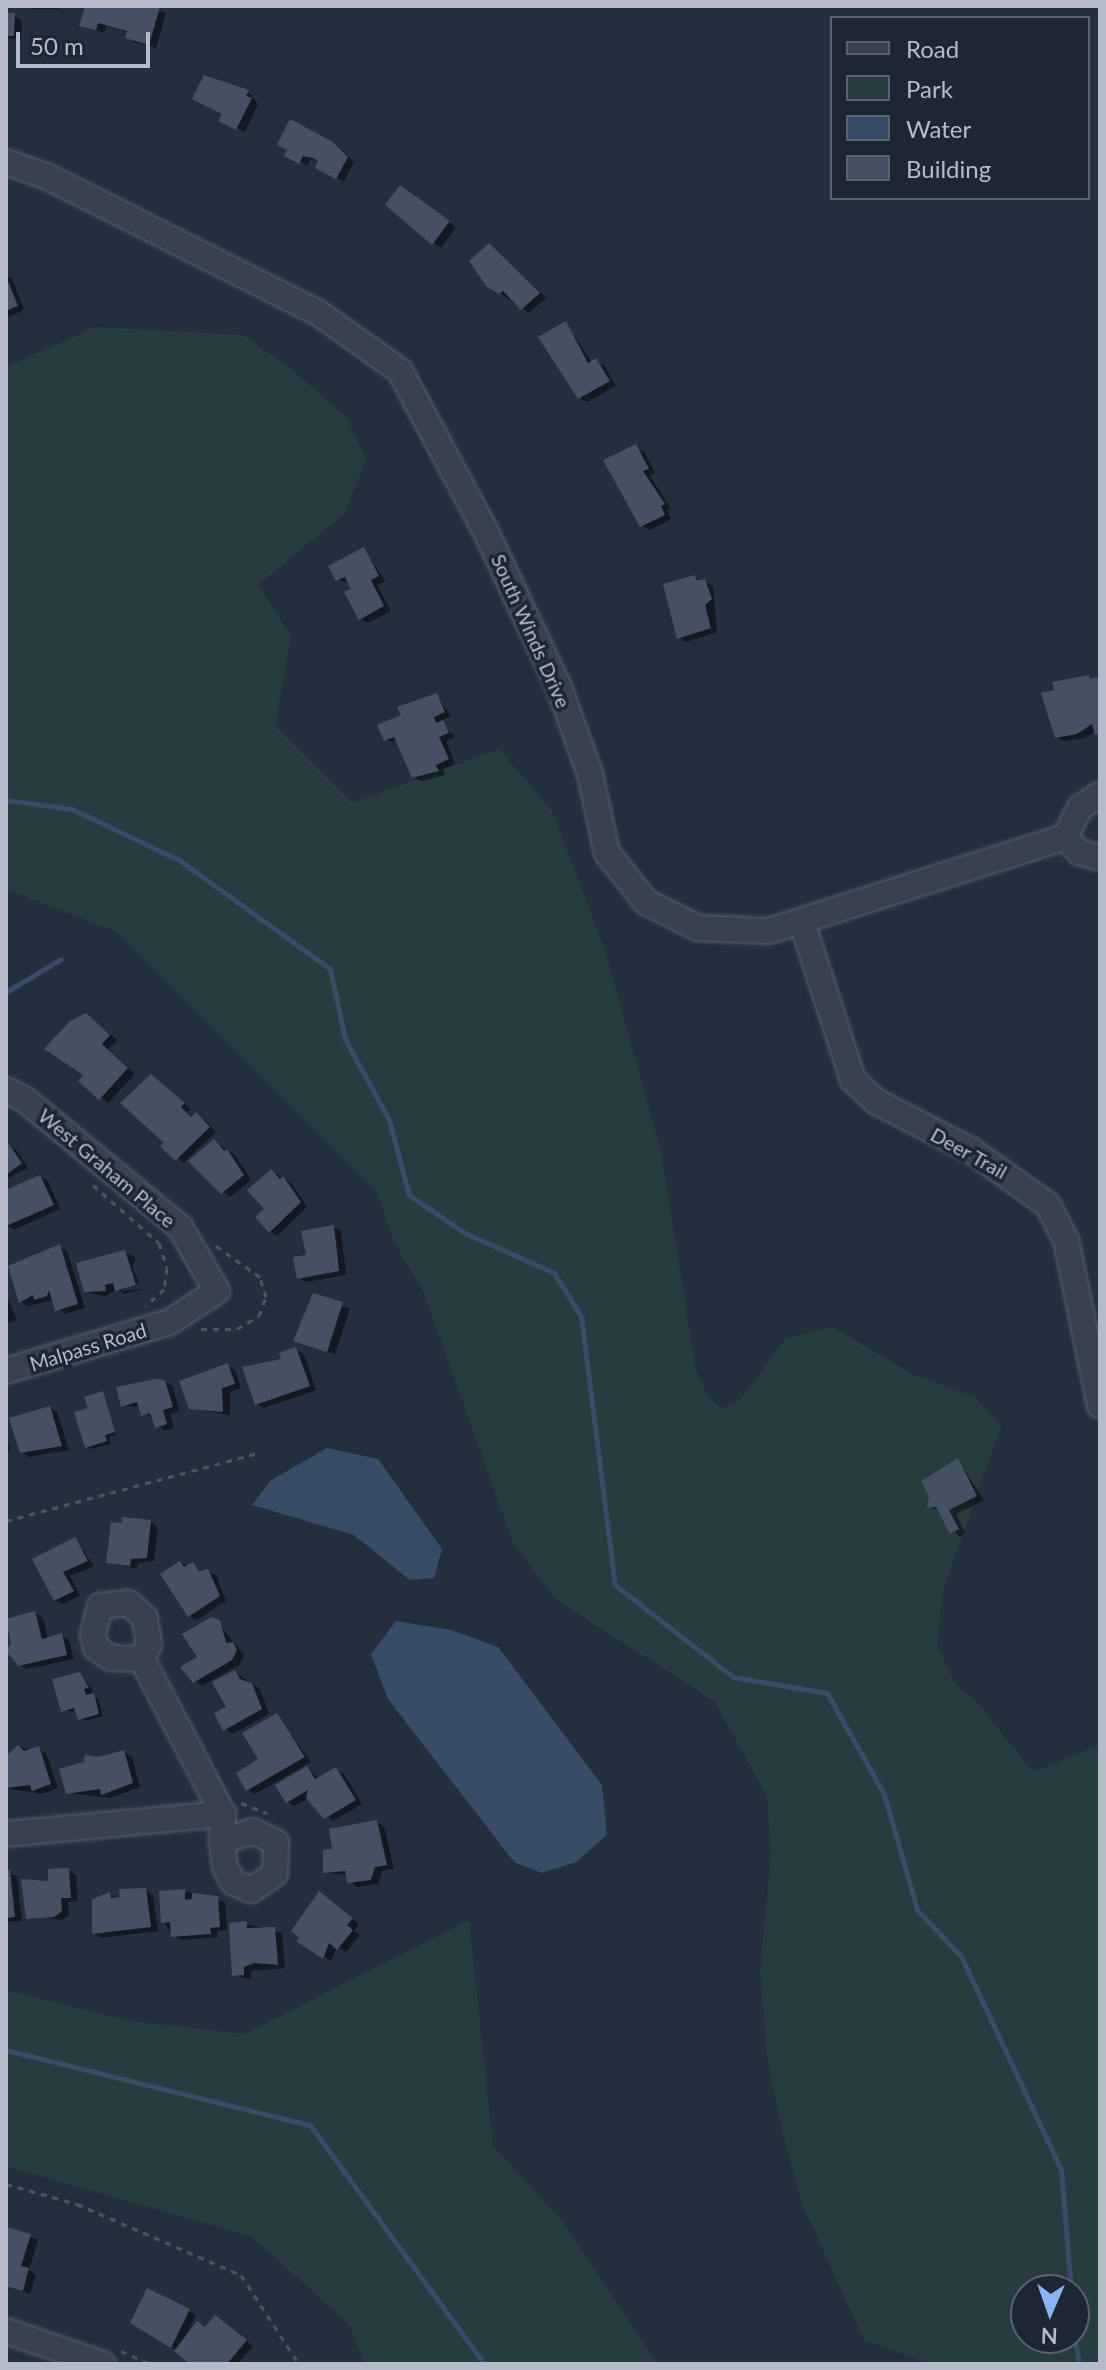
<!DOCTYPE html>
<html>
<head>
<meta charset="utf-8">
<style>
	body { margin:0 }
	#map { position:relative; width:1106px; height:2370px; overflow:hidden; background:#242f3e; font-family:Lato,sans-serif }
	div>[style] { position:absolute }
	.green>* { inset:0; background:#263c3f }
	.water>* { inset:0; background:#394c67 }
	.shadow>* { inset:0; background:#0007 }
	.stream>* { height:5px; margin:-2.5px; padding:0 2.5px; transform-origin:2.5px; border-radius:2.5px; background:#394c67 }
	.building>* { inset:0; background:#455162 }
	.path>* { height:3px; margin-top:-1.5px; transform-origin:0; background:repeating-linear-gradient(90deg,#44595c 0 6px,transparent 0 12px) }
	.roads { filter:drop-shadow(0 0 2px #565f6c) drop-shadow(0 0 2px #565f6c) }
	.minor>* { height:24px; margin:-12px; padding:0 12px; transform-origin:12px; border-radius:12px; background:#38414e }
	span { translate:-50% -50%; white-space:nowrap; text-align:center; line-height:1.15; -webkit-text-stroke:7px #1d2633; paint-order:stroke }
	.street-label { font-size:20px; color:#b4bcc9 }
	.frame { position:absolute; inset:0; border:8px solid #b4bcc9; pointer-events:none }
	.legend { position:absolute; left:830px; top:16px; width:260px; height:184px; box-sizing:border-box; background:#1d2633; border:2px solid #59626f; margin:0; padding:10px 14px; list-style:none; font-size:24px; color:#b4bcc9 }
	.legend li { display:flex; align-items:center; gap:16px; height:40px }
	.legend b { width:40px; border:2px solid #59626f }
	.north { position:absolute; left:1010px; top:2274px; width:80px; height:80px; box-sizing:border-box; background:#1d2633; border:2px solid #59626f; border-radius:50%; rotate:182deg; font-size:22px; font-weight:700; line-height:32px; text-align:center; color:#b4bcc9 }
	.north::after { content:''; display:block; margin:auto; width:28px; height:36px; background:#8ab4f8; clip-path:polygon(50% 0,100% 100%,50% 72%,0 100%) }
	.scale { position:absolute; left:16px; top:32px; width:134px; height:36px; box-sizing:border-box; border:4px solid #b4bcc9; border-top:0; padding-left:10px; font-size:24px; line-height:28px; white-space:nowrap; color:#b4bcc9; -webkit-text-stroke:6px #1d2633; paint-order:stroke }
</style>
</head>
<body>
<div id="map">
	<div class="green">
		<i style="clip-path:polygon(evenodd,95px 327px,243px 335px,288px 366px,347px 418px,366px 460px,344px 514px,258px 585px,291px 636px,275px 726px,352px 803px,499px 749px,552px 811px,605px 950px,661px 1152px,696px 1370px,710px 1400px,722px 1408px,740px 1400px,785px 1339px,833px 1327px,912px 1374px,976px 1398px,1001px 1426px,943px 1591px,937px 1646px,956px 1685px,976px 1701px,1033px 1772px,1100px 1744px,1100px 2364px,930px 2364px,864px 2340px,802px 2204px,783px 2134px,767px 2058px,760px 1971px,771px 1855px,767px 1796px,714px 1701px,555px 1599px,513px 1543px,424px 1293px,394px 1242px,377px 1192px,117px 932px,6px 889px,6px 367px,95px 327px,1026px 2290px,1074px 2290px,1074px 2338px,1026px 2338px,1026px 2290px)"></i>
		<i style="clip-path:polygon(469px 1920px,493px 2146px,564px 2223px,658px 2364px,365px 2364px,348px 2323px,251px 2236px,6px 2166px,6px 1990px,131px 2021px,245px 2034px)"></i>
	</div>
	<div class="water">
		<i style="clip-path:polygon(327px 1448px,378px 1459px,442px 1549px,434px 1578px,410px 1580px,354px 1535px,252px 1505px,270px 1481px)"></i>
		<i style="clip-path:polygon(396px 1621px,451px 1630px,498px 1647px,602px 1785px,607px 1835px,576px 1862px,542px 1873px,514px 1862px,388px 1699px,371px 1654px)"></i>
	</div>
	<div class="shadow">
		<i style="clip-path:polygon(28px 6px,59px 6px,59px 9px,32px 9px)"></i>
		<i style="clip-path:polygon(87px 6px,145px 6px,166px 13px,156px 48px,134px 42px,128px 32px,106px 26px,104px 33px,82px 25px)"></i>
		<i style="clip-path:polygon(6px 12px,22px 20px,21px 40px,6px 38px)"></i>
		<i style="clip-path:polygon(248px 92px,258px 104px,245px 132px,221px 120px)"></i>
		<i style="clip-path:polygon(291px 122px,341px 149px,354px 162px,344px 182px,317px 167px,320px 162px,311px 159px,307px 166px,279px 144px)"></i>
		<i style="clip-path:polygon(408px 192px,456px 227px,441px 248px,403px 221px)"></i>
		<i style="clip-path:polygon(489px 245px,546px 298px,529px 313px,500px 293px)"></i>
		<i style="clip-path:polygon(6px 275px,12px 279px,24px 310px,6px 318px)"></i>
		<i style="clip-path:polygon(566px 323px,592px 363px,604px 365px,616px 386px,587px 402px,580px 398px)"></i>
		<i style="clip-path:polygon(637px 449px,645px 453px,655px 473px,650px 476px,671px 509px,667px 510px,671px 519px,650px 530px,642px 526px)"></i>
		<i style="clip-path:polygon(364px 550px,385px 581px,377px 585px,391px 611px,368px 623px,360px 618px,350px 582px,338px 580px)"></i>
		<i style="clip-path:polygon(694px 577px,713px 586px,717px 632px,686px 642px,678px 637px)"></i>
		<i style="clip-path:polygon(1100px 678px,1100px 736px,1096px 730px,1085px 738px,1064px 741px,1057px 737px)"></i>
		<i style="clip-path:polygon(436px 695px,451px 716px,440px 721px,455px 737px,446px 741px,455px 764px,443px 769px,445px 775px,421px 781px,413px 777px,398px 742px,385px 740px,403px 716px)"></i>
		<i style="clip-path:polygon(86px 1015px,117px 1040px,108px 1049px,135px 1074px,108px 1103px,81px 1080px,86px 1075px)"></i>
		<i style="clip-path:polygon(159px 1081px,191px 1109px,187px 1112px,193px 1118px,204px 1119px,216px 1132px,183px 1163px,167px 1143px)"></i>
		<i style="clip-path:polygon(214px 1142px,235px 1155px,251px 1180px,230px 1197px,191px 1161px)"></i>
		<i style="clip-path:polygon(6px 1147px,16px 1150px,28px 1168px,6px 1179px)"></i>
		<i style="clip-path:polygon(271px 1171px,291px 1183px,307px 1207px,277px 1236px,270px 1231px,266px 1210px)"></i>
		<i style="clip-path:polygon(40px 1177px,48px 1181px,60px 1209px,14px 1230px,6px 1225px,6px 1200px)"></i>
		<i style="clip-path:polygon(334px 1227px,341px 1231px,346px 1275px,307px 1282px,299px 1278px,308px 1256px)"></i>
		<i style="clip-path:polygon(60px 1247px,67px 1251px,85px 1308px,65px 1314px,54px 1300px,28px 1306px,21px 1302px,36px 1254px)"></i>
		<i style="clip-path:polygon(129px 1254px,136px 1258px,132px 1267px,139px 1282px,120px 1291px,142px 1289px,124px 1294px,117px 1289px,104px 1297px,86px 1291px,79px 1265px)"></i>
		<i style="clip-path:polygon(6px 1294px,17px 1320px,6px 1324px)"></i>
		<i style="clip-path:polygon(315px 1295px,350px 1309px,335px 1354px,303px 1344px)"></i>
		<i style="clip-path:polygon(296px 1350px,304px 1354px,316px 1390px,264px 1408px,257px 1404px,283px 1360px)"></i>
		<i style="clip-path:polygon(227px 1365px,235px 1370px,241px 1388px,230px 1392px,230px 1415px,190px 1408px)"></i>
		<i style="clip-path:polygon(165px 1382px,173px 1386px,179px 1411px,170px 1414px,174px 1428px,164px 1431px,141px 1407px,123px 1406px)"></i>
		<i style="clip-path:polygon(103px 1393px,116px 1435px,109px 1437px,111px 1444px,91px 1449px,86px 1447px,90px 1410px)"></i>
		<i style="clip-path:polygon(50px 1408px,57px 1412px,69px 1450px,29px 1457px,22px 1452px)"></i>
		<i style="clip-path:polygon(6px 1434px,10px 1450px,6px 1451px)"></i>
		<i style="clip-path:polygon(958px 1460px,984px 1500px,956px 1514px,965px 1533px,959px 1537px,940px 1511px,929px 1507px)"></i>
		<i style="clip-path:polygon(151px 1522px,158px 1527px,154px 1561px,138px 1563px,137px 1569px,108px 1562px)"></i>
		<i style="clip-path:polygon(75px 1539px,94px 1566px,70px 1576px,80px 1596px,63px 1604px,55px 1600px,34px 1560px)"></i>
		<i style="clip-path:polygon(180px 1563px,216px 1575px,226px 1601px,197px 1620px,190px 1616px)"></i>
		<i style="clip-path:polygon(35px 1613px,43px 1618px,48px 1639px,62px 1636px,69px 1640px,74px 1659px,27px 1669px,19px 1665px)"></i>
		<i style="clip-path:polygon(219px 1624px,244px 1655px,240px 1664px,202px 1686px,195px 1681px,200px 1658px)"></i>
		<i style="clip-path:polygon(235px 1672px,260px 1689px,269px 1714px,232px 1734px,225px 1729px)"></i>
		<i style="clip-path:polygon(80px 1674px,93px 1690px,89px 1697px,98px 1698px,103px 1716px,84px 1721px,77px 1711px,63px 1711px)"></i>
		<i style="clip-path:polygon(277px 1715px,311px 1762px,255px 1794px,248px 1789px)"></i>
		<i style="clip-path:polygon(18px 1747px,46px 1753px,58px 1788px,42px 1794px,6px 1788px,6px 1763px)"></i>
		<i style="clip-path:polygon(124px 1752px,132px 1757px,140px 1787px,111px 1798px,68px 1793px,98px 1759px)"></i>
		<i style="clip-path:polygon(307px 1768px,319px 1779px,336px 1769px,344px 1774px,362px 1804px,333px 1821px,309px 1798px,295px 1806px,287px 1802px)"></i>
		<i style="clip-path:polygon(376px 1822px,384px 1826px,394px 1869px,383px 1870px,378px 1884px,356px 1887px,348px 1875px,325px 1872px,334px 1851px)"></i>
		<i style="clip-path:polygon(68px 1870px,76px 1875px,78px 1901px,68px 1902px,69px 1915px,62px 1920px,26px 1915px,50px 1883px)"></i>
		<i style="clip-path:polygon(6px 1872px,17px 1876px,22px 1921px,6px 1922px)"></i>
		<i style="clip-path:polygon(145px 1890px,153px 1895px,158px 1931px,101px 1938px,94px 1933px,110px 1895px,118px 1899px)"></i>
		<i style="clip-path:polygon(184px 1891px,225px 1902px,227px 1930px,217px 1931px,218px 1937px,181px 1940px,173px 1935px,163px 1921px)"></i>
		<i style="clip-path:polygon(327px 1898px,359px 1924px,354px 1931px,360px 1935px,346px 1952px,337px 1947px,331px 1961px,299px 1941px)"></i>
		<i style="clip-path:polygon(246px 1924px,282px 1933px,285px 1968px,251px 1971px,251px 1979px,234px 1975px)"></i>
		<i style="clip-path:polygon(6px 2229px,38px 2240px,29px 2270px,36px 2275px,30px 2294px,6px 2285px)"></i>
		<i style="clip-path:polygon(189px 2311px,196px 2315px,186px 2336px,223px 2322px,253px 2346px,238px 2364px,199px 2364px,132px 2322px)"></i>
	</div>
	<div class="stream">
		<i style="left:6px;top:800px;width:67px;rotate:7.8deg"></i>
		<i style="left:72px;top:809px;width:119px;rotate:25.5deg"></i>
		<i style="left:179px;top:860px;width:186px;rotate:35.8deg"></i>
		<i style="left:330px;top:969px;width:72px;rotate:77.9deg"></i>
		<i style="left:345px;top:1039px;width:92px;rotate:61.5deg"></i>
		<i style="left:389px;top:1120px;width:78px;rotate:75.1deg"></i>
		<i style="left:409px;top:1195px;width:68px;rotate:34.2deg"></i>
		<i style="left:465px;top:1233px;width:98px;rotate:24.2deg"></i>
		<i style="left:554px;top:1273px;width:51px;rotate:57.9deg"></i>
		<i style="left:581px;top:1316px;width:271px;rotate:82.8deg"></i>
		<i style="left:615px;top:1585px;width:150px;rotate:37.9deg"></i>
		<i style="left:733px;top:1677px;width:95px;rotate:9.7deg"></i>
		<i style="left:827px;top:1693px;width:116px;rotate:60.6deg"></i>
		<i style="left:884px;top:1794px;width:121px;rotate:74.1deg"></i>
		<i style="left:917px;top:1910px;width:64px;rotate:46.3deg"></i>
		<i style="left:961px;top:1956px;width:235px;rotate:64.9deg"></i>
		<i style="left:1061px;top:2169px;width:121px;rotate:85.3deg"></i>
		<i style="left:6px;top:992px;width:64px;rotate:-31deg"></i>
		<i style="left:6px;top:2050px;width:313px;rotate:13.9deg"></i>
		<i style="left:310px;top:2125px;width:296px;rotate:53.9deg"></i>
		<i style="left:1074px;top:2333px;width:31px;rotate:81deg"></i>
	</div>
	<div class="building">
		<i style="clip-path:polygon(85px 6px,160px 7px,149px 45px,125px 38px,127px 31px,98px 23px,96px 30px,79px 26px)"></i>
		<i style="clip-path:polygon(6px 13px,15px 13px,14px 36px,6px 36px)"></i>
		<i style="clip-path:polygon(204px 75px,249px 90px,246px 96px,252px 98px,236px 130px,218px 121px,222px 114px,192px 99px)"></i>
		<i style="clip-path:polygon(290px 119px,333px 142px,348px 157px,336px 179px,315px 168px,318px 161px,313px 158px,303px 156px,299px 164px,284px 156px,287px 150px,277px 145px)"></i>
		<i style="clip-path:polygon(400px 185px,450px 221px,432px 245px,385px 205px)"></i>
		<i style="clip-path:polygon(489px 243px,540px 293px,521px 310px,503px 291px,499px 294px,487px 287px,469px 261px)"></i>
		<i style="clip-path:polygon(6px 276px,18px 306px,6px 311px)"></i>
		<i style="clip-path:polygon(566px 321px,588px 363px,596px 358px,610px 381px,578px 399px,538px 337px)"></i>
		<i style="clip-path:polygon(636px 444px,649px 469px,643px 471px,665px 504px,661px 506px,665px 515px,640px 527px,603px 460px)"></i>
		<i style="clip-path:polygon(364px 547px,379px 576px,371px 580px,384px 606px,359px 620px,344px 592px,351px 589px,345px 577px,336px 581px,328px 566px)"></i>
		<i style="clip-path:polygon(695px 575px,696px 580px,705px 579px,712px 599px,705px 605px,711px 628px,677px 639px,663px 584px)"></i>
		<i style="clip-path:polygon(1089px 675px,1090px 679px,1100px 677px,1100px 734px,1095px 735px,1092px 724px,1077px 734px,1055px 738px,1041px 693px,1054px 690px,1052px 682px)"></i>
		<i style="clip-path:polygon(437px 693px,445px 712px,434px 717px,436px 723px,443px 720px,449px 733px,439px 737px,449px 759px,436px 765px,439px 771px,412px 778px,394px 737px,384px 741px,377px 725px,401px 715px,397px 707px)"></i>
		<i style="clip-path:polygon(86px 1013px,110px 1035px,102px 1044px,128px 1068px,99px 1100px,78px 1081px,83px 1075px,44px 1049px,70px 1021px)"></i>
		<i style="clip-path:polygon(151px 1074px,185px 1103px,181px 1107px,191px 1117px,196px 1112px,210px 1127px,175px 1161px,160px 1146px,164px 1143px,120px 1103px)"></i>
		<i style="clip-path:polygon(214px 1139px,224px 1151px,227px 1149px,244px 1175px,221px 1194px,188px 1161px)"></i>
		<i style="clip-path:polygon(8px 1143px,22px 1163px,6px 1175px,6px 1144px)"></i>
		<i style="clip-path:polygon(271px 1169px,280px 1179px,283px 1176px,301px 1202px,269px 1233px,255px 1217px,264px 1209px,247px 1190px)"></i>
		<i style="clip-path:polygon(40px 1175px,54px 1205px,6px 1226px,8px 1189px)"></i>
		<i style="clip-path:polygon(334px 1225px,339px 1271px,297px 1279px,293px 1257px,306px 1255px,301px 1231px)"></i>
		<i style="clip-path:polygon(60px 1244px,78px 1304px,55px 1311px,49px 1290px,47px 1296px,34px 1300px,33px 1295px,19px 1303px,8px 1266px)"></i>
		<i style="clip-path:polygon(125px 1250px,136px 1285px,115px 1291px,113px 1283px,105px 1285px,106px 1291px,84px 1292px,76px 1263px)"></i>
		<i style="clip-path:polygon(313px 1293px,343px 1302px,327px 1352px,293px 1341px)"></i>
		<i style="clip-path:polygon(296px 1347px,310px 1386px,255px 1405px,242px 1367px,281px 1359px,279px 1353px)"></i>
		<i style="clip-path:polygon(228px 1363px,235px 1384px,222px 1388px,223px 1412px,189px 1409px,179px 1381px)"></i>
		<i style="clip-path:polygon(156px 1379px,165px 1380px,173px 1407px,163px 1410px,167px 1424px,155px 1428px,150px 1413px,141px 1416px,137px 1402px,121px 1407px,116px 1387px)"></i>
		<i style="clip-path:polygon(103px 1391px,115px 1432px,105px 1435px,107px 1441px,85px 1448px,74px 1412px,88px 1408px,84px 1397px)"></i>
		<i style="clip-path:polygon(50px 1406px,62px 1446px,20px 1453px,9px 1418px)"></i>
		<i style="clip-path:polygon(958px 1458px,977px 1496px,949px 1510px,959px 1529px,950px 1534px,936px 1507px,927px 1508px,929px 1496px,921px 1481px)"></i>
		<i style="clip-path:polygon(122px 1517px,151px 1520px,147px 1558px,131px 1559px,130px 1566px,106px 1563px,111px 1522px,122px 1523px)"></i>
		<i style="clip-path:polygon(75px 1537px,88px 1561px,63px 1572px,74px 1591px,54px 1601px,32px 1559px)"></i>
		<i style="clip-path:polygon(180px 1561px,184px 1567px,193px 1562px,199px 1571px,208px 1569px,220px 1596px,188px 1617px,160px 1574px)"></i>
		<i style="clip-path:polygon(35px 1611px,42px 1639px,62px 1633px,67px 1655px,18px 1666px,6px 1651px,11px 1643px,6px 1619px)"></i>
		<i style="clip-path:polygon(211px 1617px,220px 1620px,226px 1643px,233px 1642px,237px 1650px,232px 1660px,193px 1683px,180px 1667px,197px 1657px,182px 1634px)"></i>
		<i style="clip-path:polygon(235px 1670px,240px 1679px,252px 1683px,262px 1709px,223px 1731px,214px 1713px,226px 1707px,212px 1682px)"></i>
		<i style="clip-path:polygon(80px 1672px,89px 1688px,84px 1689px,86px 1695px,94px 1693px,99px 1714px,78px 1720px,74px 1708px,61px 1712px,52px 1679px)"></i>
		<i style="clip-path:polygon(277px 1713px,305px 1757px,246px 1791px,236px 1773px,258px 1759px,242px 1733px)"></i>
		<i style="clip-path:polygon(18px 1745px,24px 1751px,39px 1746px,51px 1784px,32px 1791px,30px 1785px,6px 1788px,6px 1756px)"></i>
		<i style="clip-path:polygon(124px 1750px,133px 1783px,101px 1795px,100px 1789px,66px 1794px,59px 1769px,84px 1762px,85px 1755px,98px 1757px)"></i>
		<i style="clip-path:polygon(307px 1766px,315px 1779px,336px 1767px,356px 1800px,324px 1819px,306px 1798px,308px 1790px,286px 1803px,275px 1785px)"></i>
		<i style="clip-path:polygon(377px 1820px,387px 1865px,375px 1867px,371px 1880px,347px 1883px,345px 1871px,323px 1873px,323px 1850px,332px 1849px,329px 1829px)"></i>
		<i style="clip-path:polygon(69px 1868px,71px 1898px,61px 1898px,62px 1911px,54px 1917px,26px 1919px,21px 1879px,48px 1881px,48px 1869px)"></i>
		<i style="clip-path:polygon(6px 1870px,10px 1870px,15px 1917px,6px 1918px)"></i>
		<i style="clip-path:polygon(146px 1888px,151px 1927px,92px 1934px,92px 1899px,110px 1892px,111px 1898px,120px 1897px,119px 1889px)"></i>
		<i style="clip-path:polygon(185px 1889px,185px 1900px,192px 1899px,192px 1893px,218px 1896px,220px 1927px,210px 1928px,211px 1934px,171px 1937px,170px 1922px,161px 1923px,159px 1891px)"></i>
		<i style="clip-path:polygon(319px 1891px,353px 1918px,347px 1925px,353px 1930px,337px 1950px,329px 1943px,323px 1959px,296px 1941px,299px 1938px,291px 1931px)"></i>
		<i style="clip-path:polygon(247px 1921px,247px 1928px,275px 1927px,278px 1965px,254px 1963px,244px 1967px,244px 1975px,232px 1976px,229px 1923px)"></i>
		<i style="clip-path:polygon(6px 2227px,31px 2234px,21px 2266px,29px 2268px,23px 2291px,6px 2286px)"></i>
		<i style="clip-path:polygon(147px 2288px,190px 2309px,171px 2348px,130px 2323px)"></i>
		<i style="clip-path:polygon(215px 2315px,247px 2340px,227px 2364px,190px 2364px,174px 2351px,197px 2321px,205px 2327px)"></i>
	</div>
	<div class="path">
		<i style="left:93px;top:1185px;width:88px;rotate:41.3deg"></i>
		<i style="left:159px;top:1243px;width:26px;rotate:72deg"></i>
		<i style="left:167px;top:1268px;width:21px;rotate:98deg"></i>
		<i style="left:164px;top:1289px;width:25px;rotate:137deg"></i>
		<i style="left:201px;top:1329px;width:36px"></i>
		<i style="left:237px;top:1329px;width:26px;rotate:-31deg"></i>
		<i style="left:259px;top:1316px;width:20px;rotate:-70deg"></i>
		<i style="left:266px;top:1297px;width:21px;rotate:-107deg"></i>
		<i style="left:260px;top:1277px;width:54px;rotate:-144.8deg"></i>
		<i style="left:6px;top:1521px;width:261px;rotate:-15.1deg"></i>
		<i style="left:241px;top:1803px;width:28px;rotate:21deg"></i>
		<i style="left:6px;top:2184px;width:74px;rotate:15.7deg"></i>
		<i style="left:77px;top:2204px;width:179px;rotate:23.4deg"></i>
		<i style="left:241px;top:2275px;width:106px;rotate:56.9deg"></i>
		<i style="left:121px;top:2351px;width:32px;rotate:24deg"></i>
	</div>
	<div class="roads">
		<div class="minor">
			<i style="left:6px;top:162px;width:45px;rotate:19.7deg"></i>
			<i style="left:48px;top:177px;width:301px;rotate:26.7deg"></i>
			<i style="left:317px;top:312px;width:102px;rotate:35.4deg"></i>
			<i style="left:400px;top:371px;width:180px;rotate:61.9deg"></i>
			<i style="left:485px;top:530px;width:174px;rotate:64.8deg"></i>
			<i style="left:559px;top:687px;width:92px;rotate:70.4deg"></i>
			<i style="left:590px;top:774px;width:81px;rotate:77.9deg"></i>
			<i style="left:607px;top:853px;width:63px;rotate:51.5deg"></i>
			<i style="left:646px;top:902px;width:58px;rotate:26.6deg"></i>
			<i style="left:698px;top:928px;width:71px;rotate:2.4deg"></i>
			<i style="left:769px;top:931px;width:311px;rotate:-17.6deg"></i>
			<i style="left:1065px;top:837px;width:33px;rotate:-63deg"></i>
			<i style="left:1080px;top:808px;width:24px;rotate:-35deg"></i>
			<i style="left:1065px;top:837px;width:21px;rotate:47deg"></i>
			<i style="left:1079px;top:852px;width:22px;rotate:16deg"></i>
			<i style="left:802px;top:922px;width:166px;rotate:72.1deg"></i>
			<i style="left:853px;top:1080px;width:33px;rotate:43deg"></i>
			<i style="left:877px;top:1102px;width:107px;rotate:27.3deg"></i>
			<i style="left:972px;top:1151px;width:93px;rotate:35.4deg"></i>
			<i style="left:1048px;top:1205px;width:39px;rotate:63deg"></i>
			<i style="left:1066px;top:1240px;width:169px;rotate:78.4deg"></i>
			<i style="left:6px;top:1090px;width:20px;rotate:27deg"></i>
			<i style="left:24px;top:1099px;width:202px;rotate:39.4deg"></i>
			<i style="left:180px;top:1227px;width:74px;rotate:60deg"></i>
			<i style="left:217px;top:1291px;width:56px;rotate:146.6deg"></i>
			<i style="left:170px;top:1322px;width:171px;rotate:163.4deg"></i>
			<i style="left:6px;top:1834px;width:218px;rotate:-5.3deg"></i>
			<i style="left:223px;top:1814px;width:175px;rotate:-117.6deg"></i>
			<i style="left:142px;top:1659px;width:17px;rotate:-65deg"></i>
			<i style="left:149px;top:1644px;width:26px;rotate:-99deg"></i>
			<i style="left:145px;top:1618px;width:22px;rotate:-137deg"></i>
			<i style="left:129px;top:1603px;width:29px;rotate:174deg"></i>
			<i style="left:100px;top:1606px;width:30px;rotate:104deg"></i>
			<i style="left:93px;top:1635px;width:13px;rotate:77deg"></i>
			<i style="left:96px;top:1648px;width:18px;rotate:34deg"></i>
			<i style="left:111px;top:1658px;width:31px;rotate:2deg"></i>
			<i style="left:222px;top:1841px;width:32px;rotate:-18deg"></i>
			<i style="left:252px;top:1831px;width:26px;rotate:25deg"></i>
			<i style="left:276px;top:1842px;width:32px;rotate:92deg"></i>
			<i style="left:275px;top:1874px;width:29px;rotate:146deg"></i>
			<i style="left:251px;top:1890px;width:20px;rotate:-156deg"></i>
			<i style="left:233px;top:1882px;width:17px;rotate:-118deg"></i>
			<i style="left:225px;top:1867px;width:26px;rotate:-97deg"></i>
			<i style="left:222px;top:1841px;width:27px;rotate:-88deg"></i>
			<i style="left:6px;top:2331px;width:102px;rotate:18.8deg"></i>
		</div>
	</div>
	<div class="street-label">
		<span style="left:531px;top:631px;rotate:66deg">South Winds Drive</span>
		<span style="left:969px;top:1153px;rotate:29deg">Deer Trail</span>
		<span style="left:107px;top:1168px;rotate:40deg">West Graham Place</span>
		<span style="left:88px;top:1347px;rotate:-17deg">Malpass Road</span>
	</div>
	<div class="frame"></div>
	<ul class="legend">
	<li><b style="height:10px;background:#38414e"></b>Road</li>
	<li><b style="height:22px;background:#263c3f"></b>Park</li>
	<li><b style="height:22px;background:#394c67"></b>Water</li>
	<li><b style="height:22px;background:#455162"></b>Building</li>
	</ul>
	<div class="north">N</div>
	<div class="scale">50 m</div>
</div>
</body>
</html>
